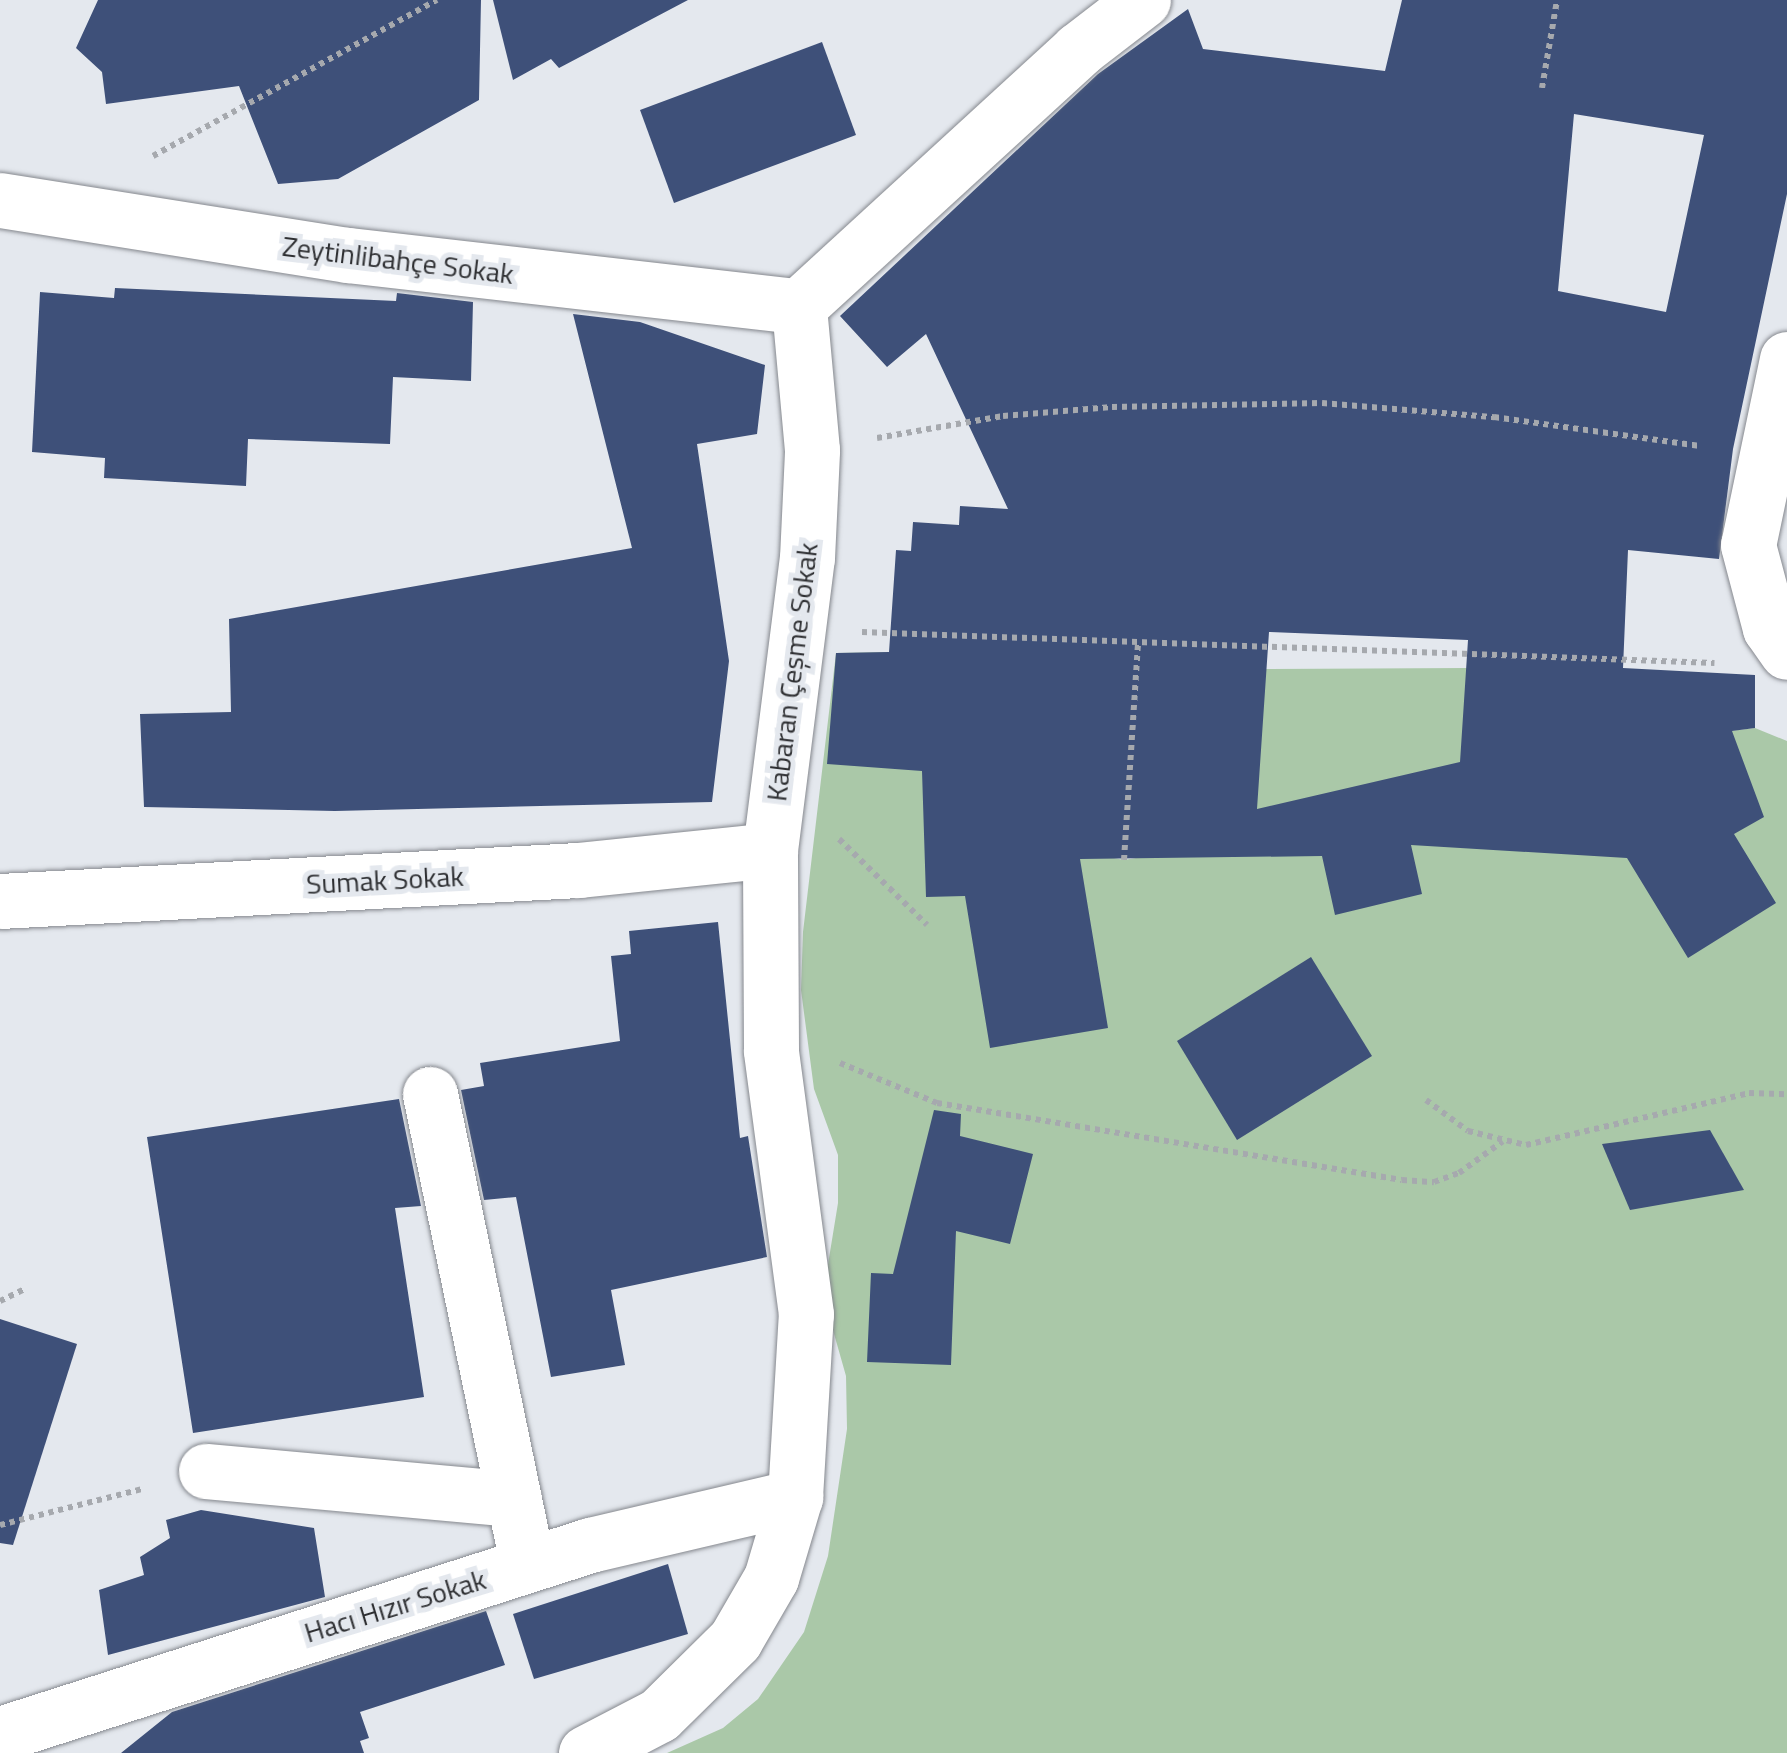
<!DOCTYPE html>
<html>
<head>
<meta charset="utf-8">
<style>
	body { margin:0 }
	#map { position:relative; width:1787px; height:1753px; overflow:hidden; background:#e4e8ee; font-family:"Titillium Web",sans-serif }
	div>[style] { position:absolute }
	.green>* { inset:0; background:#aac8a8 }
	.building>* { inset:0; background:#3e5079 }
	.path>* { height:6px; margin-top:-3px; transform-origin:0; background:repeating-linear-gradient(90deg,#a6a9ae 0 5px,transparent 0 10px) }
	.roads { filter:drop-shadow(0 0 2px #85888e) drop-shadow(0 0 2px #85888e) }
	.minor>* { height:55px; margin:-27.5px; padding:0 27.5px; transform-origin:27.5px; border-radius:27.5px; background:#fff }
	span { translate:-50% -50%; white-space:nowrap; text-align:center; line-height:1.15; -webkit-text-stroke:10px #e4e8ee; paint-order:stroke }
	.street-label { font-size:28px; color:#2e2f32 }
</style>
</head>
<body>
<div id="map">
	<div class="green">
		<i style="clip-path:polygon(891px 652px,1114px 858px,1124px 860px,1136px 858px,1148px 660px,1266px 669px,1466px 668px,1696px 735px,1755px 728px,1787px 741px,1787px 1753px,667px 1753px,723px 1728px,758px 1699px,804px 1632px,828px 1556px,847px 1429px,846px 1376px,823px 1295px,838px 1203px,838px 1155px,814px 1089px,801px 990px,803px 932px,836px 653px)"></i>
	</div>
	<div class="building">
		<i style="clip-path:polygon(98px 0,481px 0,479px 100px,338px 179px,278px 184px,239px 86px,106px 104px,102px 72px,76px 48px)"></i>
		<i style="clip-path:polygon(493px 0,688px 0,559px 68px,551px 59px,513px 80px)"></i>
		<i style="clip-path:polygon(evenodd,1402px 0,1787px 0,1787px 194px,1733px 449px,1719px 559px,1628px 550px,1623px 668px,1755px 675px,1755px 728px,1732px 731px,1764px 817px,1734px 834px,1776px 903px,1688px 958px,1627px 858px,1411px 845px,1422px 894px,1335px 915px,1322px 856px,1080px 859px,1108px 1028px,990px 1048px,965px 896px,926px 897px,922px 771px,827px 764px,836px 653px,889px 652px,896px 550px,911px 551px,913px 522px,959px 525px,960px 506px,1008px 509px,926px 334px,887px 367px,840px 316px,1098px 74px,1188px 9px,1203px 49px,1385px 71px,1402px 0,1574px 114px,1704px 135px,1666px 312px,1558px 291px,1574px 114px,1402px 0,1269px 632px,1468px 640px,1460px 762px,1257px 809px,1269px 632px)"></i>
		<i style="clip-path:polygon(822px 42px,856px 135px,674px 203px,640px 110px)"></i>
		<i style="clip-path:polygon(115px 288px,396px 301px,397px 293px,473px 302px,471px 381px,393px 377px,390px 444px,248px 439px,246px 486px,104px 478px,105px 458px,32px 452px,40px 292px,114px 298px)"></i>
		<i style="clip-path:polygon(573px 314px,640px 322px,765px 365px,757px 434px,697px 444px,729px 661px,712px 802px,335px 811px,144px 807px,140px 714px,231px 712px,229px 619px,632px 548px)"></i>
		<i style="clip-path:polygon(718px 922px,740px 1138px,748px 1136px,767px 1257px,611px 1290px,625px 1365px,551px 1377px,516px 1197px,484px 1200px,461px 1090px,484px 1086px,480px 1063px,620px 1041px,611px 956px,631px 954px,629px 931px)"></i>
		<i style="clip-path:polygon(1311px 957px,1372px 1056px,1237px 1140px,1177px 1041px)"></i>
		<i style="clip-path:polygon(399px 1099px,421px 1206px,395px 1208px,424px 1397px,193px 1433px,147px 1137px)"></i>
		<i style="clip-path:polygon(934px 1110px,961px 1114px,960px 1136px,1033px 1154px,1010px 1244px,956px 1231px,951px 1365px,867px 1362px,871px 1273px,893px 1274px)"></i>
		<i style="clip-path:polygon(1710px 1130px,1744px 1190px,1630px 1210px,1602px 1144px)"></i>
		<i style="clip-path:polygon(0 1319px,77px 1344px,13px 1545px,0 1543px)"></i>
		<i style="clip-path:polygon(201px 1510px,314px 1528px,325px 1597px,108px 1655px,99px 1590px,144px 1575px,140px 1557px,170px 1538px,166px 1520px)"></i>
		<i style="clip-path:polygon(668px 1564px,688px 1634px,534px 1679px,513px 1614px)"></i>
		<i style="clip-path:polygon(486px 1611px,505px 1665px,360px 1712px,369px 1738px,360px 1741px,364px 1753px,121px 1753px,172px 1712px)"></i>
	</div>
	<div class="path">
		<i style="left:1542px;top:88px;width:89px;rotate:-80.3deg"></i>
		<i style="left:153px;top:156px;width:324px;rotate:-28.8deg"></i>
		<i style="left:877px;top:438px;width:128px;rotate:-9.9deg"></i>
		<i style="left:1003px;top:416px;width:109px;rotate:-4.7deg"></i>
		<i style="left:1112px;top:407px;width:210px;rotate:-1.1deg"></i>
		<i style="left:1322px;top:403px;width:173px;rotate:4.7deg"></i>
		<i style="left:1494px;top:417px;width:208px;rotate:8deg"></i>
		<i style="left:862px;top:632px;width:853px;rotate:2.08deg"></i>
		<i style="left:839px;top:839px;width:123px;rotate:44.3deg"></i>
		<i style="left:1124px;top:860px;width:218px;rotate:-86.3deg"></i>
		<i style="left:840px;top:1063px;width:105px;rotate:22.4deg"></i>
		<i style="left:937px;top:1103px;width:471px;rotate:9.4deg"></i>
		<i style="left:1402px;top:1180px;width:32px;rotate:4deg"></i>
		<i style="left:1434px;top:1182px;width:27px;rotate:-20deg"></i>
		<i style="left:1459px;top:1173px;width:54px;rotate:-36deg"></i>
		<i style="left:1426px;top:1100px;width:52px;rotate:36.4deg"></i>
		<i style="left:1468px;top:1131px;width:60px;rotate:13.6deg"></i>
		<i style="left:1526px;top:1145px;width:229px;rotate:-13.1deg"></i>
		<i style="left:1749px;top:1093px;width:38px;rotate:2deg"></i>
		<i style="left:0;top:1301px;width:28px;rotate:-26deg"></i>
		<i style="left:0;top:1525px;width:146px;rotate:-14.2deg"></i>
	</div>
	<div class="roads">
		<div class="minor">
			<i style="left:0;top:200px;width:352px;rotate:9deg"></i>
			<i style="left:348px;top:255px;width:454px;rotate:6.5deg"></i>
			<i style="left:799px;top:306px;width:379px;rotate:-42.5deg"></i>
			<i style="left:1078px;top:50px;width:82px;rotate:-37.6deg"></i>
			<i style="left:1787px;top:359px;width:190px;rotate:101.8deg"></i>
			<i style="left:1748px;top:545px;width:86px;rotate:75.2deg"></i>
			<i style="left:1770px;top:628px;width:29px;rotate:55deg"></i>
			<i style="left:0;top:901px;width:579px;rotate:-3.07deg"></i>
			<i style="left:578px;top:870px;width:193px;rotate:-5.9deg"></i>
			<i style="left:430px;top:1094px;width:480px;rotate:78.3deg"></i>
			<i style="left:206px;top:1471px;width:309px;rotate:5.2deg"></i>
			<i style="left:0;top:1734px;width:620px;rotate:-17.76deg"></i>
			<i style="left:590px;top:1545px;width:211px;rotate:-13.2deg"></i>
			<i style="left:586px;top:1753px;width:82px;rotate:-27.5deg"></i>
			<i style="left:659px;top:1715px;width:107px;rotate:-44.6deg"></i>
			<i style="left:735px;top:1640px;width:72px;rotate:-59.9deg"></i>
			<i style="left:771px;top:1578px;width:84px;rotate:-73.5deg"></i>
			<i style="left:795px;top:1497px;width:183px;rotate:-86.6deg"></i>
			<i style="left:806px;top:1314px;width:266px;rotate:-97.6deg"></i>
			<i style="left:771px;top:1050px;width:200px;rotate:-90.3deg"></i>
			<i style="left:770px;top:850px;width:294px;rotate:-82.8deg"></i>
			<i style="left:807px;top:558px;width:108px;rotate:-87.3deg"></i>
			<i style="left:812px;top:450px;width:145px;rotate:-95.2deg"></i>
		</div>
	</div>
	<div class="street-label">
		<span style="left:398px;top:260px;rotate:7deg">Zeytinlibahçe Sokak</span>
		<span style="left:792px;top:672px;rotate:-83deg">Kabaran Çeşme Sokak</span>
		<span style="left:385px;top:880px;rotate:-3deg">Sumak Sokak</span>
		<span style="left:395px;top:1606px;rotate:-17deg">Hacı Hızır Sokak</span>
	</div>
</div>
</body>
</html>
